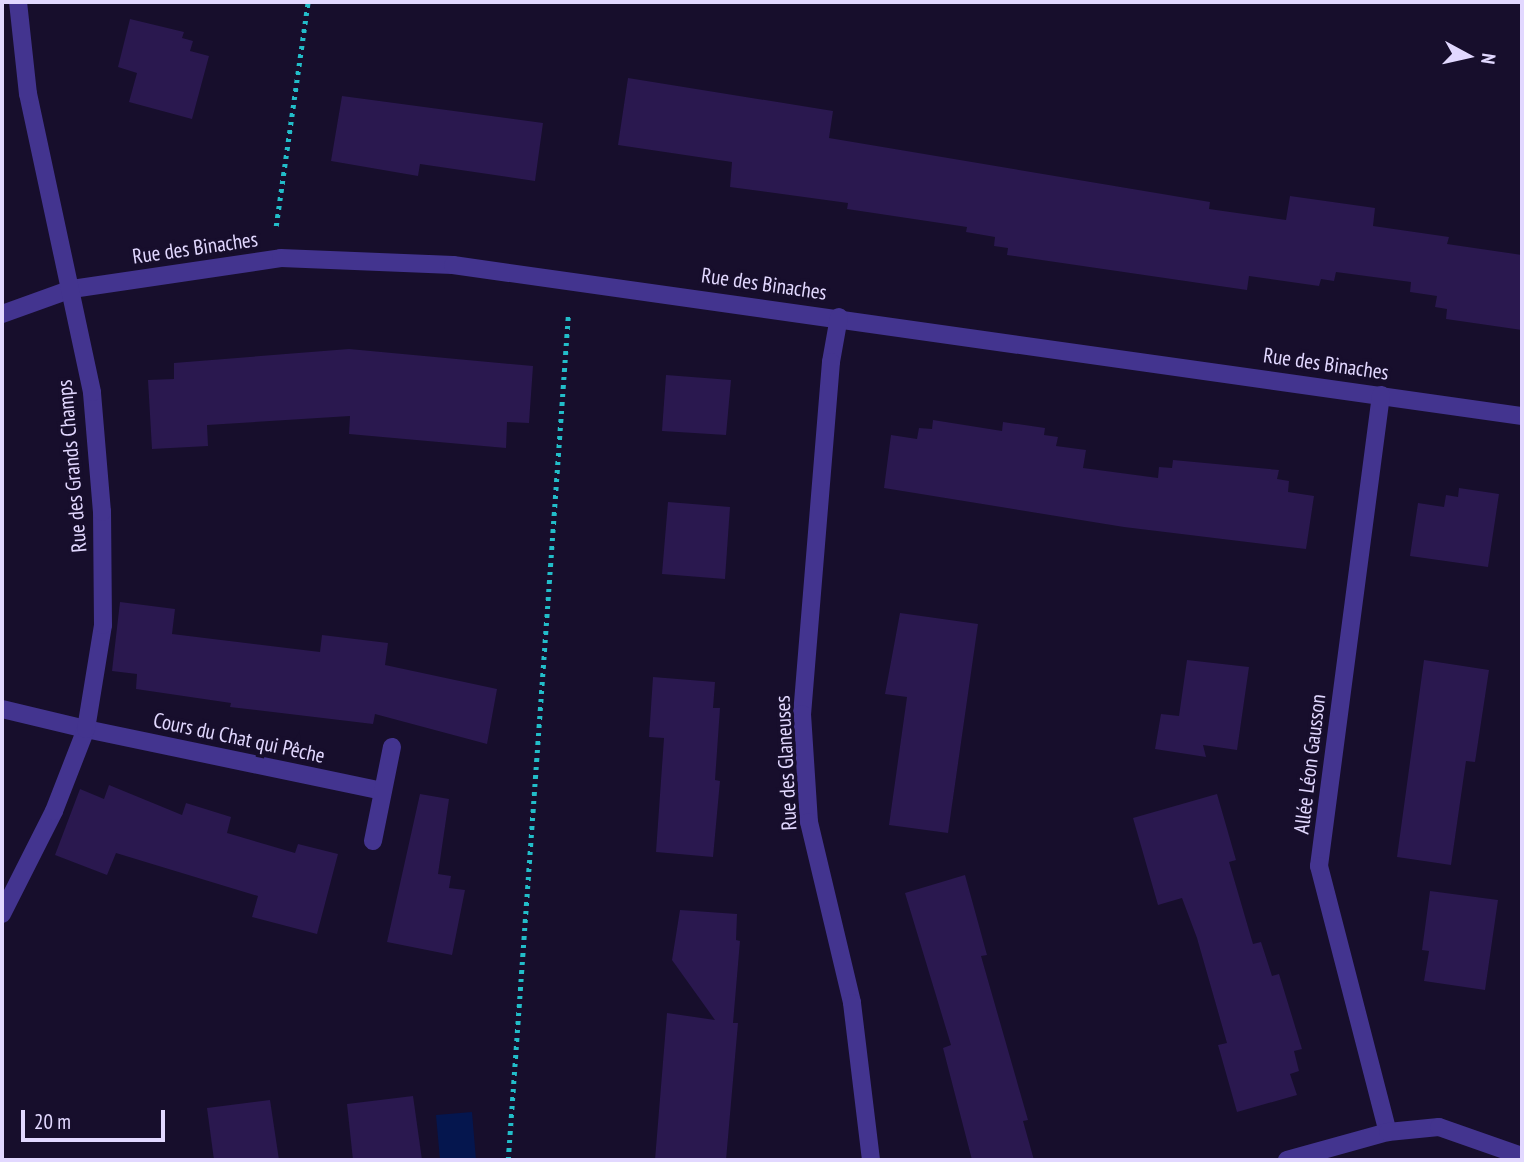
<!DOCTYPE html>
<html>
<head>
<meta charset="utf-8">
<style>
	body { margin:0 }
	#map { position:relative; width:1524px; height:1162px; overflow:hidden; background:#170e2c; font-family:"PT Sans Narrow",sans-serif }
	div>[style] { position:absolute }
	.water>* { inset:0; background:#05164e }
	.building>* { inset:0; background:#2a184f }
	.path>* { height:4.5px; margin-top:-2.25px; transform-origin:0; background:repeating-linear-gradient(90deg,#22bdc9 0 3.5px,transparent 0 8.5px) }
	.service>* { height:18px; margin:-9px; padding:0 9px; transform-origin:9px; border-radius:9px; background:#43348f }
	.minor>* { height:18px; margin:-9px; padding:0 9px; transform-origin:9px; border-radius:9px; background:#43348f }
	span { translate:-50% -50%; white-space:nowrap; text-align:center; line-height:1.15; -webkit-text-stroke:7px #170e2c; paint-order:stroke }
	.street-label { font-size:21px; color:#e2d8ff }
	.frame { position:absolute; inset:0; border:4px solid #e2d8ff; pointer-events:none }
	.north { position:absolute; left:1433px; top:21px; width:70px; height:70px; -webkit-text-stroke:5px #170e2c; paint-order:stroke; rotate:98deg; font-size:19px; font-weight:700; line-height:28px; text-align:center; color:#e2d8ff }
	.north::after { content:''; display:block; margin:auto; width:24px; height:32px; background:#e2d8ff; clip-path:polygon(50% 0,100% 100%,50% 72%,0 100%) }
	.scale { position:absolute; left:21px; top:1110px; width:144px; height:32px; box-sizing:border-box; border:4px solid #e2d8ff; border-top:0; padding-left:9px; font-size:21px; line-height:24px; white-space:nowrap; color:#e2d8ff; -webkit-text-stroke:5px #170e2c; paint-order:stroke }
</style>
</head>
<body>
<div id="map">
	<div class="water">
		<i style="clip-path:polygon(472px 1112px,476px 1160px,440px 1160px,436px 1115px)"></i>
	</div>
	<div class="building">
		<i style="clip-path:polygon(130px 19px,184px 32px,182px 38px,193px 41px,190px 51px,209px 56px,192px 119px,129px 102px,137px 73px,118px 67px)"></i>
		<i style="clip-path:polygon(628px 78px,833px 111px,829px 138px,1210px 202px,1209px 209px,1286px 220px,1290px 196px,1375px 208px,1373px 226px,1449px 237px,1447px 244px,1522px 255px,1522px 330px,1446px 319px,1447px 309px,1435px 307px,1437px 296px,1410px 292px,1411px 282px,1336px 272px,1334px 281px,1321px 279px,1319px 286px,1249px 276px,1247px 290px,1007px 255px,1008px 248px,994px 246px,995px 237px,966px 232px,967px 227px,847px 209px,848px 203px,730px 187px,732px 162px,618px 145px)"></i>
		<i style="clip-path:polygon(342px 96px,543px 123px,535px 181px,420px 164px,418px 176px,331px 161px)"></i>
		<i style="clip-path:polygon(349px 349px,533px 366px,529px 423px,507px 422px,506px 448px,349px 434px,350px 416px,207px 425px,208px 446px,152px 449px,148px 380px,174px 379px,174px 363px)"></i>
		<i style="clip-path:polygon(666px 375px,731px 380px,726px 435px,662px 431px)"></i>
		<i style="clip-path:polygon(933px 420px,1002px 431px,1003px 422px,1045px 428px,1044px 435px,1058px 437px,1056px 446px,1086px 450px,1083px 468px,1158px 478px,1159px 467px,1172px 468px,1173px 460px,1279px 470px,1277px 479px,1289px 481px,1288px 492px,1314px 496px,1306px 549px,1124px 527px,884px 488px,891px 435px,917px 439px,919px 428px,932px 429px)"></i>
		<i style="clip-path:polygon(1459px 488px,1499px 494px,1488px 567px,1410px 556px,1418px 503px,1444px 507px,1446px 495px,1458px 497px)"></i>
		<i style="clip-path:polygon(668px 502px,730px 507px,725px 579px,662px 574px)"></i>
		<i style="clip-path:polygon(120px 602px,175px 609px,172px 634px,320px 652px,322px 635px,388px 643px,385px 665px,497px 689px,487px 744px,375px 714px,373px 724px,230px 707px,231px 703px,136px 689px,137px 674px,112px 671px)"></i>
		<i style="clip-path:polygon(900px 613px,978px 624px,948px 833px,889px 825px,907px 697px,885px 694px)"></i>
		<i style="clip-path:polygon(1187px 660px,1249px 667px,1237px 750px,1203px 745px,1206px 757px,1155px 749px,1161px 714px,1179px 716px)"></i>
		<i style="clip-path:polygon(1424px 660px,1489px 670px,1475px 762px,1466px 761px,1451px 865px,1397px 857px)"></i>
		<i style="clip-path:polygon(653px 677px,715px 682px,713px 708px,720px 708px,715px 780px,720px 781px,713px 857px,656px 852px,664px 738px,649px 737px)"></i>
		<i style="clip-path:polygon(109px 785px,182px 815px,186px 803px,231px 817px,227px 833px,295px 853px,298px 844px,338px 854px,317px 934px,252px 917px,258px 896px,116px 853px,107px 875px,55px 855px,80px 789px,104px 799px)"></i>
		<i style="clip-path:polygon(420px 794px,449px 799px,438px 874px,451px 876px,449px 888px,465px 890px,452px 955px,387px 942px)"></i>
		<i style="clip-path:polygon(1217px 794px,1236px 860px,1229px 862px,1253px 944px,1261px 942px,1272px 976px,1279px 974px,1302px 1049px,1294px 1051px,1299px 1071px,1290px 1074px,1297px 1095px,1237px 1112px,1218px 1045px,1227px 1043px,1197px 938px,1182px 898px,1158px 905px,1133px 818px)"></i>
		<i style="clip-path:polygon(965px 875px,987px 955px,981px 956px,1028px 1120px,1023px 1121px,1034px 1160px,972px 1160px,943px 1048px,951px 1045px,905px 893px)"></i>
		<i style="clip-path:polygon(1430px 891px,1498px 900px,1485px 990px,1424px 981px,1429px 951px,1422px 950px)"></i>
		<i style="clip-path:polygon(680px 910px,737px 914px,736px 940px,740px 941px,733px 1023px,738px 1023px,726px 1160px,655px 1160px,667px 1013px,715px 1020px,672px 960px)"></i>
		<i style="clip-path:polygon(413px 1096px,422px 1160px,353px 1160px,347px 1104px)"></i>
		<i style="clip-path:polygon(270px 1100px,279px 1160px,214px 1160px,207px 1108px)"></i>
	</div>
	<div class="path">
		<i style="left:276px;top:226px;width:226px;rotate:-81.9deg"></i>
		<i style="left:508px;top:1160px;width:846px;rotate:-85.93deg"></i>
	</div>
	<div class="service">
		<i style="left:2px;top:709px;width:86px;rotate:13.4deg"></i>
	</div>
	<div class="minor">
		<i style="left:2px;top:314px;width:74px;rotate:-19.7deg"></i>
		<i style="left:72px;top:289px;width:211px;rotate:-8.4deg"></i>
		<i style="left:281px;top:258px;width:172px;rotate:2.3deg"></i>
		<i style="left:453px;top:265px;width:1080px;rotate:8.04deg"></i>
		<i style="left:839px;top:317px;width:46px;rotate:100.1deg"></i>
		<i style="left:831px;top:362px;width:353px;rotate:94.7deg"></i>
		<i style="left:802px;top:714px;width:108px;rotate:86.3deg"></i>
		<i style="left:809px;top:822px;width:186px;rotate:76.6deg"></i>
		<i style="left:852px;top:1003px;width:158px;rotate:83.1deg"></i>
		<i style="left:1381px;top:395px;width:475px;rotate:97.5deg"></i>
		<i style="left:1319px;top:866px;width:275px;rotate:75.5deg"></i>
		<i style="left:86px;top:729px;width:303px;rotate:11.8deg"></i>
		<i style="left:373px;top:841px;width:96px;rotate:-78.6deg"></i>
		<i style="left:2px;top:914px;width:115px;rotate:-63.2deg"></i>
		<i style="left:54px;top:811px;width:88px;rotate:-68.7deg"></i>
		<i style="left:86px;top:729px;width:105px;rotate:-80.7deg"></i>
		<i style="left:103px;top:625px;width:113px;rotate:-90.5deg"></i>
		<i style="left:102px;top:512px;width:120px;rotate:-94.8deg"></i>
		<i style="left:92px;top:392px;width:305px;rotate:-102.1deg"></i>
		<i style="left:28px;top:94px;width:93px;rotate:-96.2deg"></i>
		<i style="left:1287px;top:1160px;width:105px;rotate:-15.5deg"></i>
		<i style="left:1388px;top:1132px;width:51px;rotate:-5.6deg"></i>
		<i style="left:1439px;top:1127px;width:88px;rotate:19.3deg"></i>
	</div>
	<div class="street-label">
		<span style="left:195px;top:248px;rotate:-8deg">Rue des Binaches</span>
		<span style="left:764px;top:284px;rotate:8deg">Rue des Binaches</span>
		<span style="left:1326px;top:364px;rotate:8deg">Rue des Binaches</span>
		<span style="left:72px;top:466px;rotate:-95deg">Rue des Grands Champs</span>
		<span style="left:239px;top:738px;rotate:12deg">Cours du Chat qui Pêche</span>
		<span style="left:786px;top:763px;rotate:-93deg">Rue des Glaneuses</span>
		<span style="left:1310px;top:764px;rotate:-83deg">Allée Léon Gausson</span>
	</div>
	<div class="frame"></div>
	<div class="north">N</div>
	<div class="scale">20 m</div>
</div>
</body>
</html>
